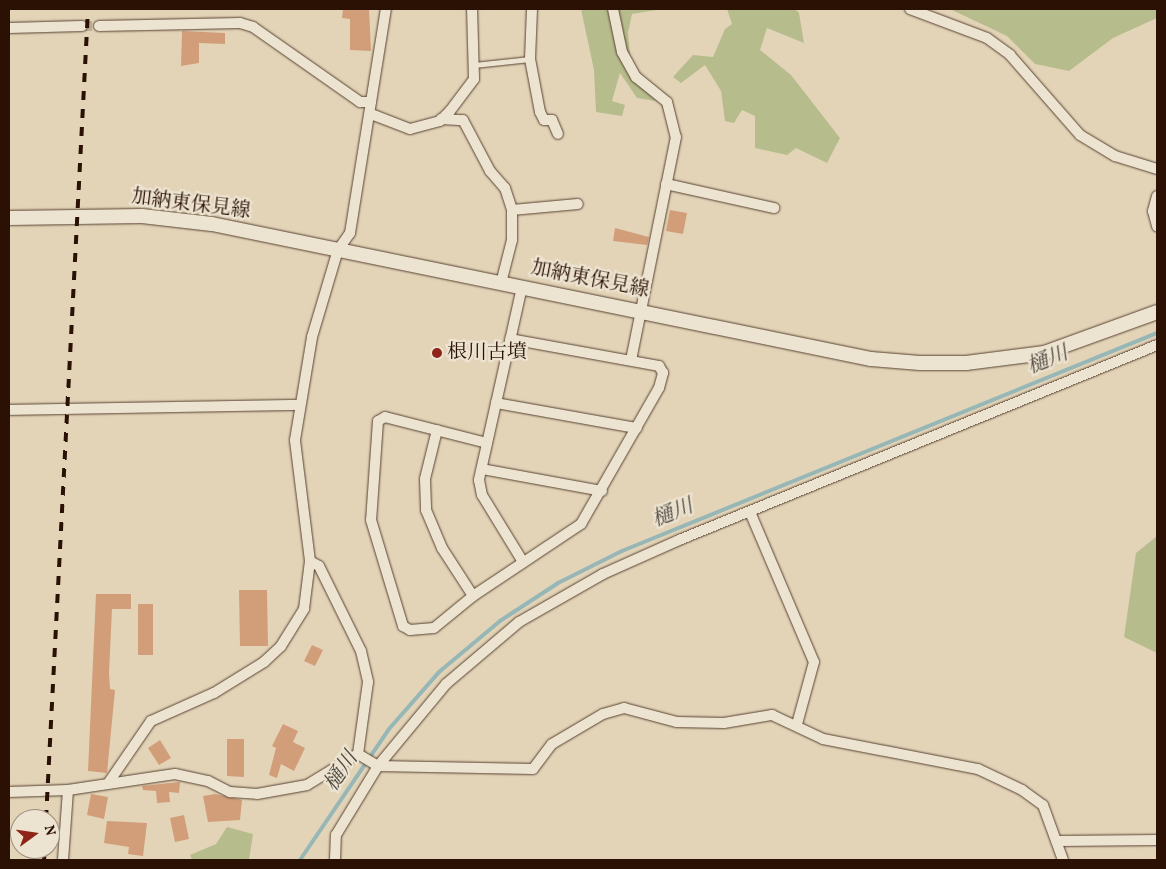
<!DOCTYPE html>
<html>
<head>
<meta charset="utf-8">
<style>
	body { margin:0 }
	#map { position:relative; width:1166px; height:869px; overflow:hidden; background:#e3d4b8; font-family:Vollkorn,"Noto Serif JP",serif }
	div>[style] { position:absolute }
	.green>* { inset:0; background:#b7bc8d }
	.stream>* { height:4px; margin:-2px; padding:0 2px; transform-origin:2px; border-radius:2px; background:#97b7b7 }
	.building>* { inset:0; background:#d19e79 }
	.street-tunnel>* { height:10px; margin-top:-5px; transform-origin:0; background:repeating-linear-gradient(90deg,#bead94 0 10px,transparent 0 15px) }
	.roads { filter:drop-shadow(0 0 1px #584230) drop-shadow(0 0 1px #584230) }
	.lane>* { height:5px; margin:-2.5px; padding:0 2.5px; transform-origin:2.5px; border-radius:2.5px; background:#ede3d1 }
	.street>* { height:10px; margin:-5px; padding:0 5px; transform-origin:5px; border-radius:5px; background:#ede3d1 }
	.secondary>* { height:14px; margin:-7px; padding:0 7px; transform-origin:7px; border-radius:7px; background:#ede3d1 }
	.rail>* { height:4px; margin-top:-2px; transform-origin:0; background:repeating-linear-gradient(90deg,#2a1103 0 9px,transparent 0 18px) }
	.dots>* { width:14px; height:14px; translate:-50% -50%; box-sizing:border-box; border:2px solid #ede3d1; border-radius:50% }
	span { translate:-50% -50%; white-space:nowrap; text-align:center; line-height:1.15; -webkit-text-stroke:4.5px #ede3d1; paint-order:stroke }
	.street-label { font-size:20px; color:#2a1103 }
	.poi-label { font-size:20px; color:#2a1103 }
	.left { translate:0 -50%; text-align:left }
	.water-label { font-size:21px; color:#504b42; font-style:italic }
	.frame { position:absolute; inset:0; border:10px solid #2a1103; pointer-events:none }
	.north { position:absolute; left:10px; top:809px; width:50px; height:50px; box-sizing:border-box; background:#ede3d1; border:1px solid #9f8f7f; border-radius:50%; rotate:76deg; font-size:14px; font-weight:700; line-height:20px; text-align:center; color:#2a1103 }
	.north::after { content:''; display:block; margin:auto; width:18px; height:22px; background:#8f2418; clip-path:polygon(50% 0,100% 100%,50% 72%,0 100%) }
</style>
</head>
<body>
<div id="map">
	<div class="green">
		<i style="clip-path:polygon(581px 9px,662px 9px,632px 14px,628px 33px,632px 76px,656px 101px,637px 98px,620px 73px,612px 101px,625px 105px,622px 116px,596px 112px,594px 70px)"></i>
		<i style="clip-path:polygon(727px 9px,795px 9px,799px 13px,804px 43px,767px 28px,760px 50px,791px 75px,840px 138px,827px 163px,796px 148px,787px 155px,755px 148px,755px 116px,742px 110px,734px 123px,725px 121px,721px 91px,705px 65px,681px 83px,673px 77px,693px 55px,713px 57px,725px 29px,732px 24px)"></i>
		<i style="clip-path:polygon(950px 9px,1157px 9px,1157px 18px,1113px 38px,1069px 71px,1035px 64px,1007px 36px)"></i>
		<i style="clip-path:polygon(1157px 536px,1157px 653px,1124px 637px,1136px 553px)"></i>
		<i style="clip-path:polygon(227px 827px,253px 834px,249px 860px,192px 860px,190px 855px,216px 844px)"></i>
	</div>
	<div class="stream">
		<i style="left:300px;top:860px;width:158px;rotate:-55.8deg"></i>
		<i style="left:389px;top:729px;width:76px;rotate:-48.7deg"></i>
		<i style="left:439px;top:672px;width:80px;rotate:-39.9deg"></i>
		<i style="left:500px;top:621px;width:69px;rotate:-33.2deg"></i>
		<i style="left:558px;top:583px;width:72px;rotate:-26.6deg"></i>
		<i style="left:622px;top:551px;width:578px;rotate:-22.17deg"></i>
	</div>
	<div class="building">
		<i style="clip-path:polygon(343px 9px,369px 9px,371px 51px,350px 50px,350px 19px,342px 18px)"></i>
		<i style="clip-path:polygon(182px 31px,225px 33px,225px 44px,199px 43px,199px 63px,181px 66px)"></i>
		<i style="clip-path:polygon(670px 210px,687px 213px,683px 234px,666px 231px)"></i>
		<i style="clip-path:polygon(615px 228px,649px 237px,647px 245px,613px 241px)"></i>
		<i style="clip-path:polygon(239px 590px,267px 590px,268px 646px,240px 646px)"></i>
		<i style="clip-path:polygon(96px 594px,131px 594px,131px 609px,112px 609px,109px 673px,110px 689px,115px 690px,107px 773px,88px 771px)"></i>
		<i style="clip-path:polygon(138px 604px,153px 604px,153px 655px,138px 655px)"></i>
		<i style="clip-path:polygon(312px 645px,323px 650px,315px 666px,304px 661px)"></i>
		<i style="clip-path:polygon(283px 724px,298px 731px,293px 742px,305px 748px,294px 771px,281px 764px,277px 778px,269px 775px,276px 748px,272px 746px)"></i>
		<i style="clip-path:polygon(227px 739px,244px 739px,244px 777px,227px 776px)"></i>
		<i style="clip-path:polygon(160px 740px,171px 758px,159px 765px,148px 748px)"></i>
		<i style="clip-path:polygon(180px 782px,179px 793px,169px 792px,170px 802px,157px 803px,156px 791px,143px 790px,142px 786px)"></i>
		<i style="clip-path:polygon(91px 794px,108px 797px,104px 819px,87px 815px)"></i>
		<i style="clip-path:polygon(215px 794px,242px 800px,240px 820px,208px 822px,203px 796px)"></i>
		<i style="clip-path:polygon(184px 815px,189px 839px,175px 842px,170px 818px)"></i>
		<i style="clip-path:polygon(107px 821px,147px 823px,143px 856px,128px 854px,129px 847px,104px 843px)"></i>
	</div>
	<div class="street-tunnel">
		<i style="left:82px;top:26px;width:17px"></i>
	</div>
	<div class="roads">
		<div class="lane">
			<i style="left:474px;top:65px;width:56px;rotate:-6.1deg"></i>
		</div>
		<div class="street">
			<i style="left:532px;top:9px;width:50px;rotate:92.3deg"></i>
			<i style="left:530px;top:59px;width:54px;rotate:79.3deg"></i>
			<i style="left:540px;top:112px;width:9px;rotate:63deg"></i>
			<i style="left:544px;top:120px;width:8px"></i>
			<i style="left:552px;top:120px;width:15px;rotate:67deg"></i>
			<i style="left:613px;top:9px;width:44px;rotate:78.2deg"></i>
			<i style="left:622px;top:52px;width:29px;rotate:61deg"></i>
			<i style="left:636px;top:77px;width:40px;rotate:39deg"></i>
			<i style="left:667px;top:102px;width:36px;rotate:76deg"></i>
			<i style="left:676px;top:137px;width:227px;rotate:101.4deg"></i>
			<i style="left:910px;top:9px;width:82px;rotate:20.6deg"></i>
			<i style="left:987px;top:38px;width:29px;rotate:36deg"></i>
			<i style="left:1010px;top:55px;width:106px;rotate:48.8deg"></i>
			<i style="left:1080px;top:135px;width:41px;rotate:31deg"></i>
			<i style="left:1115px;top:156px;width:44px;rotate:17.2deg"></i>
			<i style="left:99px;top:26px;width:141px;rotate:-1.2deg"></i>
			<i style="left:240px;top:23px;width:14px;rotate:17deg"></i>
			<i style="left:253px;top:27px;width:131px;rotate:35deg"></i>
			<i style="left:360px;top:102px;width:11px"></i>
			<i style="left:9px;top:28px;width:73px;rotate:-1.6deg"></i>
			<i style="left:371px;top:114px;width:42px;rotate:21deg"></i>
			<i style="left:410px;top:129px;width:31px;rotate:-15deg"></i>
			<i style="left:440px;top:121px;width:14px;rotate:-45deg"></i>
			<i style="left:450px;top:111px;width:40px;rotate:-53deg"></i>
			<i style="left:474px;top:79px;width:70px;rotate:-91.6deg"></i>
			<i style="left:441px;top:119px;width:22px;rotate:3deg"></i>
			<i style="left:463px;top:120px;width:58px;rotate:62.1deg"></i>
			<i style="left:490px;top:171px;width:23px;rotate:49deg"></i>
			<i style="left:505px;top:188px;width:23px;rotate:72deg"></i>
			<i style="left:512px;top:210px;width:30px;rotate:90deg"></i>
			<i style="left:512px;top:240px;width:44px;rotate:104.3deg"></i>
			<i style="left:666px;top:184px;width:111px;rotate:12.5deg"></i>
			<i style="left:1157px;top:196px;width:16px;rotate:105deg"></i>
			<i style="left:1153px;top:211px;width:16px;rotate:75deg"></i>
			<i style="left:512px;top:210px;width:66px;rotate:-5.2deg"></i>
			<i style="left:522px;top:287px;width:198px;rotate:102.6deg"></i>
			<i style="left:479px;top:480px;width:15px;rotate:79deg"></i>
			<i style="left:482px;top:495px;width:79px;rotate:58.5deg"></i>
			<i style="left:496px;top:403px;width:143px;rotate:10.1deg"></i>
			<i style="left:9px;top:410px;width:291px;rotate:-1deg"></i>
			<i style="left:437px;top:430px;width:50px;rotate:103.8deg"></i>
			<i style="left:425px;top:479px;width:31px;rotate:88deg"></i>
			<i style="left:426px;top:510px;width:41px;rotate:67.2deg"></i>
			<i style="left:442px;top:548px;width:57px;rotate:57.1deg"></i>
			<i style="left:487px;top:443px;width:105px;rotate:-165.7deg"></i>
			<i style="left:385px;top:417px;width:8px;rotate:150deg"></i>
			<i style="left:378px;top:421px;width:99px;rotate:94deg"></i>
			<i style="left:371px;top:520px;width:111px;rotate:73.2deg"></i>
			<i style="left:403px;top:626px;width:8px;rotate:30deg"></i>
			<i style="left:410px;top:630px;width:24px;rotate:-5deg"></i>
			<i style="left:434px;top:628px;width:50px;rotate:-39.4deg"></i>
			<i style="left:473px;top:596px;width:130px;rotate:-33.7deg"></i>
			<i style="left:581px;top:524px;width:157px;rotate:-60.2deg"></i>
			<i style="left:659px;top:388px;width:16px;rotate:-75deg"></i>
			<i style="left:663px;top:373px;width:8px;rotate:-120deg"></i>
			<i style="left:659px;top:366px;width:151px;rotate:-169.7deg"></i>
			<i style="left:482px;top:469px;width:122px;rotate:10.4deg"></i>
			<i style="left:750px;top:512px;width:163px;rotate:66.9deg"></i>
			<i style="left:814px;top:662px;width:64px;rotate:105.3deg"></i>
			<i style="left:310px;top:561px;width:10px;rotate:29deg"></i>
			<i style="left:319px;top:566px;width:95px;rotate:63.7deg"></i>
			<i style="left:361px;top:651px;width:32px;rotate:77deg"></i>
			<i style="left:368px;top:682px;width:73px;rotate:97.9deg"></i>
			<i style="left:358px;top:754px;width:23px;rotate:31deg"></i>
			<i style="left:378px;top:766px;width:155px;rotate:1.1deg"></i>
			<i style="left:533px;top:769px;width:31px;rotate:-53deg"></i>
			<i style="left:552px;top:744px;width:59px;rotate:-30.5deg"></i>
			<i style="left:603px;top:714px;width:22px;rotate:-16deg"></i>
			<i style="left:624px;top:708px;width:55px;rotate:14.8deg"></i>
			<i style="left:677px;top:722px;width:47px;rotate:1.2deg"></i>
			<i style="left:724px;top:723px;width:49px;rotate:-9.5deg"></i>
			<i style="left:772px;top:715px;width:56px;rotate:25.2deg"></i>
			<i style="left:823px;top:739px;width:158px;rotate:11deg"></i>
			<i style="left:978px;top:769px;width:49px;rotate:25.5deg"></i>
			<i style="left:1022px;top:790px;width:26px;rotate:36deg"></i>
			<i style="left:1043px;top:805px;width:59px;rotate:70deg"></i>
			<i style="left:109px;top:782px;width:74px;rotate:-55.5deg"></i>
			<i style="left:151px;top:721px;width:69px;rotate:-24deg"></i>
			<i style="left:214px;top:693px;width:59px;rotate:-31.8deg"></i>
			<i style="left:264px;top:662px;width:23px;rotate:-43deg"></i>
			<i style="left:281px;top:646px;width:44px;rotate:-58.1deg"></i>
			<i style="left:304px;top:609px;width:48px;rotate:-82.9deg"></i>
			<i style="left:310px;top:561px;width:122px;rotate:-97.1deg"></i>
			<i style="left:295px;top:440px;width:104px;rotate:-80.6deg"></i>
			<i style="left:312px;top:337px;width:91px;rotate:-73.4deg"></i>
			<i style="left:338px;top:250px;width:21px;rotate:-55deg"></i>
			<i style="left:350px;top:233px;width:227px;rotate:-80.9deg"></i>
			<i style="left:9px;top:792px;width:59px;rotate:-1.9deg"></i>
			<i style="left:68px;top:790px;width:108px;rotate:-8.5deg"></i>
			<i style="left:175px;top:774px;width:34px;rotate:12deg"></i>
			<i style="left:208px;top:781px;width:25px;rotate:27deg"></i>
			<i style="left:230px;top:792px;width:27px;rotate:4deg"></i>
			<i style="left:257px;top:794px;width:51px;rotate:-10.2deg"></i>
			<i style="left:307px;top:785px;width:60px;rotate:-31.3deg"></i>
			<i style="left:1059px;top:841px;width:98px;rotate:-0.6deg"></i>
			<i style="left:63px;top:860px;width:70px;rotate:-85.9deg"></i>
			<i style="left:335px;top:860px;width:25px;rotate:-88deg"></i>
			<i style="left:336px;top:835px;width:81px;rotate:-58.7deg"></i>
			<i style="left:378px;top:766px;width:107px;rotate:-50.3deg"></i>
			<i style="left:446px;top:684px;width:96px;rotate:-40.3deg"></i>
			<i style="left:519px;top:622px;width:97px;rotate:-29.7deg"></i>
			<i style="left:603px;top:574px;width:83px;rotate:-24.1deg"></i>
			<i style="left:679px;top:540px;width:516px;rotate:-22.19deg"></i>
		</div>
		<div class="secondary">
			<i style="left:9px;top:218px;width:133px;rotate:-0.9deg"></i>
			<i style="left:142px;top:216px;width:70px;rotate:6.5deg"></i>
			<i style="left:212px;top:224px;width:673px;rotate:11.58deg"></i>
			<i style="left:871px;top:359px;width:49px;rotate:4.7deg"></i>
			<i style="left:920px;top:363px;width:46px"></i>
			<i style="left:966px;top:363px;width:79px;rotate:-7.3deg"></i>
			<i style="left:1044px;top:353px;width:120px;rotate:-19.9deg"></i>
		</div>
	</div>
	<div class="rail">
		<i style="left:46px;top:819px;width:811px;rotate:-87.03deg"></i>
		<i style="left:44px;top:860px;width:11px;rotate:-85deg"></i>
	</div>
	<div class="dots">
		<i style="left:437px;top:353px;background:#8f2418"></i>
	</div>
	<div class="street-label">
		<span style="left:191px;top:205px;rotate:7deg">加納東保見線</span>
		<span style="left:590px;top:280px;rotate:11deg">加納東保見線</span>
	</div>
	<div class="poi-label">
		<span class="left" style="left:447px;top:353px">根川古墳</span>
	</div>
	<div class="water-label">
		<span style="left:1048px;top:361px;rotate:-22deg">樋川</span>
		<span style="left:673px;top:514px;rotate:-22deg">樋川</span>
		<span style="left:342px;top:772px;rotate:-56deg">樋川</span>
	</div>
	<div class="frame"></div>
	<div class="north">N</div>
</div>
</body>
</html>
